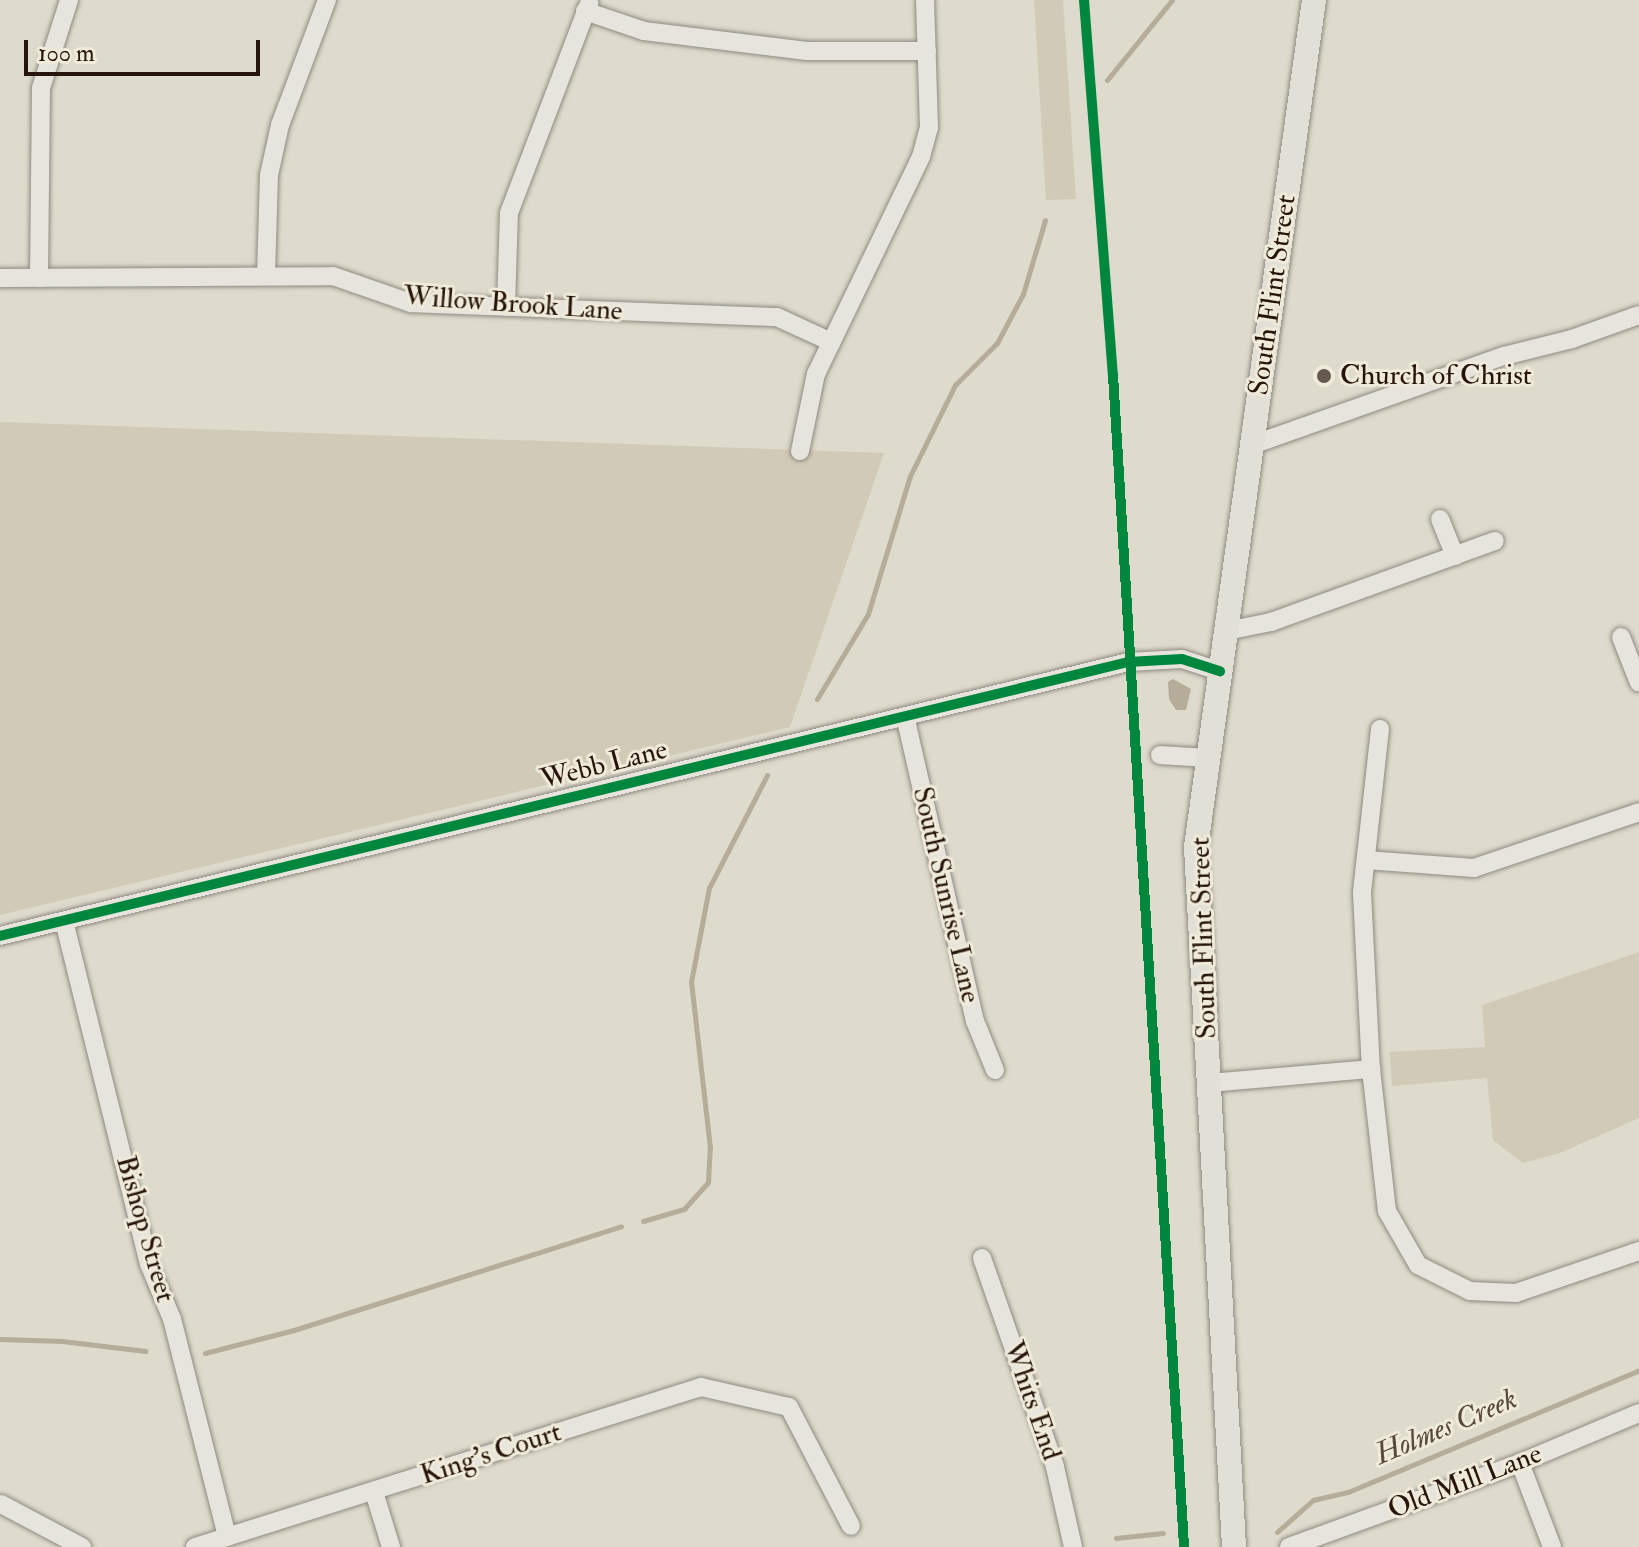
<!DOCTYPE html>
<html>
<head>
<meta charset="utf-8">
<style>
	body { margin:0 }
	#map { position:relative; width:1639px; height:1547px; overflow:hidden; background:#dedacc; font-family:"IM FELL Double Pica",serif }
	div>[style] { position:absolute }
	.green>* { inset:0; background:#d1cab7 }
	.water>* { inset:0; background:#b6ac9a }
	.stream>* { height:5px; margin:-2.5px; padding:0 2.5px; transform-origin:2.5px; border-radius:2.5px; background:#b6ac9a }
	.roads { filter:drop-shadow(0 0 2px #8f8a81) drop-shadow(0 0 2px #8f8a81) }
	.minor>* { height:18px; margin:-9px; padding:0 9px; transform-origin:9px; border-radius:9px; background:#e6e4dd }
	.major>* { height:24px; margin:-12px; padding:0 12px; transform-origin:12px; border-radius:12px; background:#e2dfd7 }
	.cycleway>* { height:10px; margin:-5px; padding:0 5px; transform-origin:5px; border-radius:5px; background:#00873e }
	.dots>* { width:22px; height:22px; translate:-50% -50%; box-sizing:border-box; border:4px solid #efead9; border-radius:50% }
	span { translate:-50% -50%; white-space:nowrap; text-align:center; line-height:1.15; -webkit-text-stroke:6px #efead9; paint-order:stroke }
	.street-label { font-size:28px; color:#27140c }
	.poi-label { font-size:28px; color:#27140c }
	.left { translate:0 -50%; text-align:left }
	.water-label { font-size:30px; color:#59493c; font-style:italic }
	.scale { position:absolute; left:24px; top:40px; width:236px; height:36px; box-sizing:border-box; border:4px solid #27140c; border-top:0; padding-left:10px; font-size:24px; line-height:28px; white-space:nowrap; color:#27140c; -webkit-text-stroke:6px #efead9; paint-order:stroke }
</style>
</head>
<body>
<div id="map">
	<div class="green">
		<i style="clip-path:polygon(1034px 0,1063px 0,1076px 199px,1046px 200px)"></i>
		<i style="clip-path:polygon(0 422px,884px 453px,790px 727px,0 915px)"></i>
		<i style="clip-path:polygon(1639px 952px,1639px 1118px,1560px 1153px,1523px 1163px,1493px 1140px,1487px 1078px,1392px 1086px,1390px 1052px,1485px 1047px,1482px 1005px)"></i>
	</div>
	<div class="water">
		<i style="clip-path:polygon(1173px 679px,1191px 689px,1186px 710px,1176px 710px,1169px 699px,1168px 682px)"></i>
	</div>
	<div class="stream">
		<i style="left:1107px;top:80px;width:103px;rotate:-50.9deg"></i>
		<i style="left:817px;top:699px;width:99px;rotate:-59deg"></i>
		<i style="left:868px;top:614px;width:144px;rotate:-73.1deg"></i>
		<i style="left:910px;top:476px;width:102px;rotate:-63.7deg"></i>
		<i style="left:955px;top:385px;width:59px;rotate:-45deg"></i>
		<i style="left:997px;top:343px;width:55px;rotate:-62deg"></i>
		<i style="left:1023px;top:294px;width:77px;rotate:-73.4deg"></i>
		<i style="left:643px;top:1221px;width:43px;rotate:-16.3deg"></i>
		<i style="left:684px;top:1209px;width:36px;rotate:-48deg"></i>
		<i style="left:708px;top:1182px;width:34px;rotate:-87deg"></i>
		<i style="left:710px;top:1148px;width:167px;rotate:-96.5deg"></i>
		<i style="left:691px;top:982px;width:96px;rotate:-79.2deg"></i>
		<i style="left:709px;top:888px;width:127px;rotate:-62.8deg"></i>
		<i style="left:0;top:1339px;width:62px;rotate:1.8deg"></i>
		<i style="left:62px;top:1341px;width:84px;rotate:6.9deg"></i>
		<i style="left:205px;top:1353px;width:92px;rotate:-14.5deg"></i>
		<i style="left:294px;top:1330px;width:343px;rotate:-17.6deg"></i>
		<i style="left:1277px;top:1532px;width:48px;rotate:-41.6deg"></i>
		<i style="left:1313px;top:1500px;width:36px;rotate:-13deg"></i>
		<i style="left:1348px;top:1492px;width:316px;rotate:-22.7deg"></i>
		<i style="left:1116px;top:1538px;width:47px;rotate:-6.1deg"></i>
	</div>
	<div class="roads">
		<div class="minor">
			<i style="left:585px;top:11px;width:62px;rotate:18.7deg"></i>
			<i style="left:644px;top:31px;width:164px;rotate:7deg"></i>
			<i style="left:807px;top:51px;width:120px"></i>
			<i style="left:266px;top:276px;width:101px;rotate:-88.3deg"></i>
			<i style="left:269px;top:175px;width:51px;rotate:-77.6deg"></i>
			<i style="left:280px;top:125px;width:134px;rotate:-69.4deg"></i>
			<i style="left:0;top:278px;width:333px;rotate:-0.3deg"></i>
			<i style="left:333px;top:276px;width:83px;rotate:19.1deg"></i>
			<i style="left:411px;top:303px;width:366px;rotate:2.2deg"></i>
			<i style="left:777px;top:317px;width:60px;rotate:24.8deg"></i>
			<i style="left:39px;top:278px;width:190px;rotate:-89.4deg"></i>
			<i style="left:41px;top:88px;width:92px;rotate:-72.3deg"></i>
			<i style="left:506px;top:307px;width:94px;rotate:-88.2deg"></i>
			<i style="left:509px;top:213px;width:225px;rotate:-69.1deg"></i>
			<i style="left:1252px;top:445px;width:267px;rotate:-19.5deg"></i>
			<i style="left:1504px;top:356px;width:70px;rotate:-14deg"></i>
			<i style="left:1572px;top:339px;width:71px;rotate:-19.7deg"></i>
			<i style="left:800px;top:451px;width:79px;rotate:-78.3deg"></i>
			<i style="left:816px;top:374px;width:241px;rotate:-64.2deg"></i>
			<i style="left:921px;top:157px;width:31px;rotate:-75deg"></i>
			<i style="left:929px;top:127px;width:127px;rotate:-91.8deg"></i>
			<i style="left:1440px;top:519px;width:40px;rotate:68deg"></i>
			<i style="left:1226px;top:631px;width:46px;rotate:-11.3deg"></i>
			<i style="left:1271px;top:622px;width:238px;rotate:-19.9deg"></i>
			<i style="left:1621px;top:637px;width:49px;rotate:68.6deg"></i>
			<i style="left:905px;top:716px;width:313px;rotate:77.1deg"></i>
			<i style="left:975px;top:1021px;width:53px;rotate:67.8deg"></i>
			<i style="left:1380px;top:729px;width:165px;rotate:96.3deg"></i>
			<i style="left:1362px;top:893px;width:176px;rotate:87.1deg"></i>
			<i style="left:1371px;top:1069px;width:143px;rotate:83.6deg"></i>
			<i style="left:1387px;top:1211px;width:62px;rotate:60.1deg"></i>
			<i style="left:1418px;top:1265px;width:58px;rotate:26.6deg"></i>
			<i style="left:1470px;top:1291px;width:46px;rotate:2.5deg"></i>
			<i style="left:1516px;top:1293px;width:130px;rotate:-18.9deg"></i>
			<i style="left:1160px;top:755px;width:48px;rotate:3.6deg"></i>
			<i style="left:1366px;top:860px;width:108px;rotate:4.2deg"></i>
			<i style="left:1474px;top:868px;width:174px;rotate:-18.7deg"></i>
			<i style="left:64px;top:921px;width:353px;rotate:76.1deg"></i>
			<i style="left:149px;top:1264px;width:60px;rotate:67.3deg"></i>
			<i style="left:172px;top:1319px;width:225px;rotate:75.8deg"></i>
			<i style="left:0;top:936px;width:1161px;rotate:-13.65deg"></i>
			<i style="left:1128px;top:662px;width:54px;rotate:-3.2deg"></i>
			<i style="left:1182px;top:659px;width:40px;rotate:18deg"></i>
			<i style="left:1210px;top:1083px;width:162px;rotate:-5deg"></i>
			<i style="left:982px;top:1258px;width:221px;rotate:70.7deg"></i>
			<i style="left:1055px;top:1467px;width:82px;rotate:77.3deg"></i>
			<i style="left:1520px;top:1463px;width:90px;rotate:69.1deg"></i>
			<i style="left:374px;top:1492px;width:58px;rotate:72.8deg"></i>
			<i style="left:1px;top:1504px;width:92px;rotate:28deg"></i>
			<i style="left:195px;top:1547px;width:531px;rotate:-17.55deg"></i>
			<i style="left:701px;top:1387px;width:90px;rotate:12.8deg"></i>
			<i style="left:789px;top:1407px;width:134px;rotate:62.5deg"></i>
			<i style="left:1289px;top:1547px;width:246px;rotate:-20deg"></i>
			<i style="left:1520px;top:1463px;width:129px;rotate:-22.8deg"></i>
		</div>
		<div class="major">
			<i style="left:1234px;top:1547px;width:701px;rotate:-93.11deg"></i>
			<i style="left:1196px;top:847px;width:855px;rotate:-82.07deg"></i>
		</div>
	</div>
	<div class="cycleway">
		<i style="left:1084px;top:0;width:376px;rotate:85.6deg"></i>
		<i style="left:1113px;top:375px;width:1174px;rotate:86.53deg"></i>
		<i style="left:0;top:936px;width:1161px;rotate:-13.65deg"></i>
		<i style="left:1128px;top:662px;width:54px;rotate:-3.2deg"></i>
		<i style="left:1182px;top:659px;width:40px;rotate:18deg"></i>
	</div>
	<div class="dots">
		<i style="left:1324px;top:376px;background:#67594f"></i>
	</div>
	<div class="street-label">
		<span style="left:1273px;top:295px;rotate:-82deg">South Flint Street</span>
		<span style="left:513px;top:304px;rotate:4deg">Willow Brook Lane</span>
		<span style="left:604px;top:765px;rotate:-14deg">Webb Lane</span>
		<span style="left:946px;top:895px;rotate:77deg">South Sunrise Lane</span>
		<span style="left:1204px;top:938px;rotate:-92deg">South Flint Street</span>
		<span style="left:145px;top:1229px;rotate:74deg">Bishop Street</span>
		<span style="left:1032px;top:1401px;rotate:71deg">Whits End</span>
		<span style="left:491px;top:1454px;rotate:-18deg">King's Court</span>
		<span style="left:1465px;top:1482px;rotate:-21deg">Old Mill Lane</span>
	</div>
	<div class="poi-label">
		<span class="left" style="left:1340px;top:376px">Church of Christ</span>
	</div>
	<div class="water-label">
		<span style="left:1446px;top:1427px;rotate:-23deg">Holmes Creek</span>
	</div>
	<div class="scale">100 m</div>
</div>
</body>
</html>
